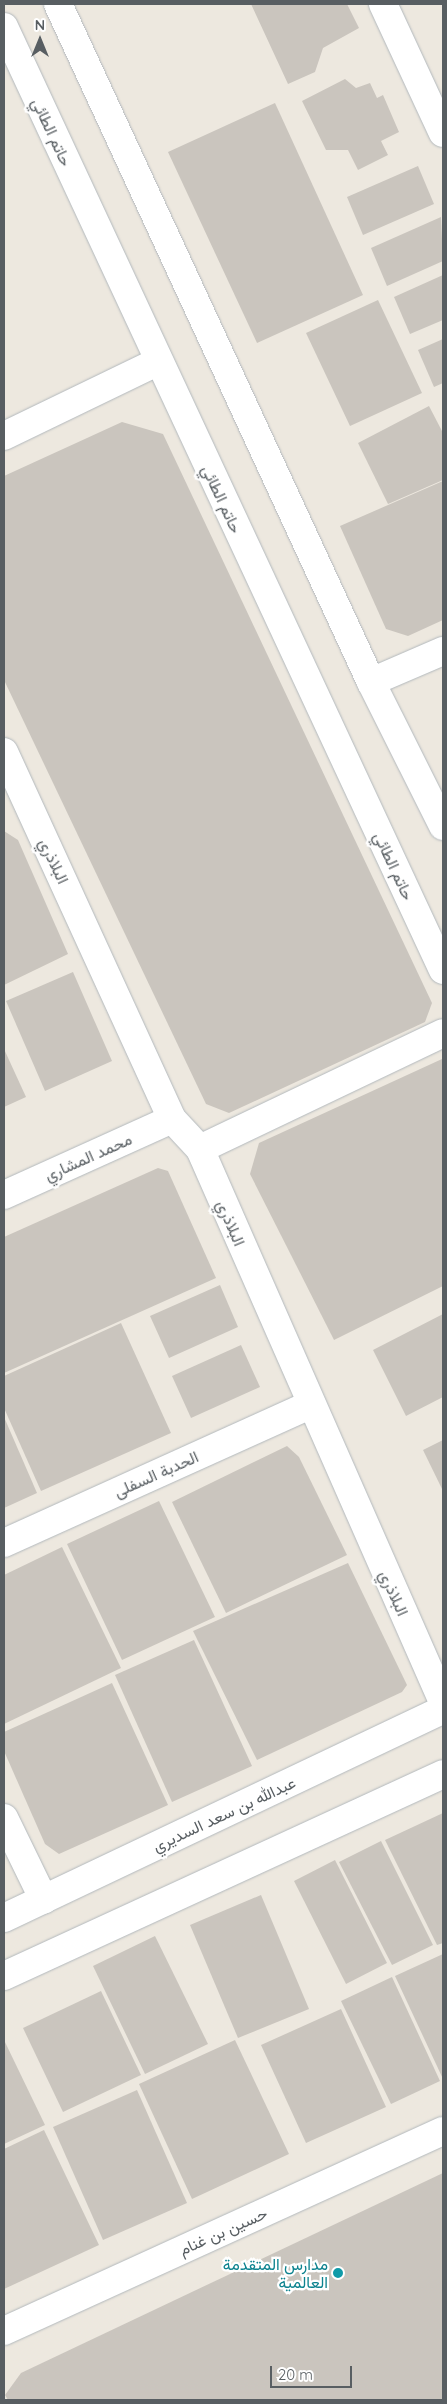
<!DOCTYPE html>
<html>
<head>
<meta charset="utf-8">
<style>
	body { margin:0 }
	#map { position:relative; width:447px; height:2404px; overflow:hidden; background:#ede8df; font-family:Quicksand,Vazirmatn,sans-serif }
	div>[style] { position:absolute }
	.building>* { inset:0; background:#cac5be }
	.roads { filter:drop-shadow(0 0 1px #b2b8bc) drop-shadow(0 0 1px #b2b8bc) }
	.street>* { height:28px; margin:-14px; padding:0 14px; transform-origin:14px; border-radius:14px; background:#fff }
	.dots>* { width:14px; height:14px; translate:-50% -50%; box-sizing:border-box; border:2px solid #fff; border-radius:50% }
	span { translate:-50% -50%; white-space:nowrap; text-align:center; line-height:1.15; -webkit-text-stroke:4.5px #fff; paint-order:stroke }
	.street-label { font-size:16px; color:#585e62 }
	.culture-label { font-size:16px; color:#0d838f }
	.right { translate:-100% -50%; text-align:right }
	.frame { position:absolute; inset:0; border:5px solid #585e62; pointer-events:none }
	.north { position:absolute; left:15px; top:15px; width:50px; height:50px; -webkit-text-stroke:4px #fff; paint-order:stroke; rotate:0deg; font-size:14px; font-weight:700; line-height:20px; text-align:center; color:#585e62 }
	.north::after { content:''; display:block; margin:auto; width:18px; height:22px; background:#585e62; clip-path:polygon(50% 0,100% 100%,50% 72%,0 100%) }
	.scale { position:absolute; left:270px; top:2366px; width:82px; height:22px; box-sizing:border-box; border:2px solid #585e62; border-top:0; padding-left:6px; font-size:15px; line-height:18px; white-space:nowrap; color:#585e62; -webkit-text-stroke:4px #fff; paint-order:stroke }
</style>
</head>
<body>
<div id="map">
	<div class="building">
		<i style="clip-path:polygon(251px 4px,347px 4px,359px 28px,323px 48px,315px 72px,288px 84px)"></i>
		<i style="clip-path:polygon(345px 79px,356px 88px,370px 83px,377px 98px,383px 95px,399px 132px,381px 141px,388px 155px,358px 170px,348px 150px,326px 150px,302px 101px)"></i>
		<i style="clip-path:polygon(275px 103px,363px 295px,257px 343px,168px 152px)"></i>
		<i style="clip-path:polygon(418px 166px,434px 204px,363px 235px,347px 197px)"></i>
		<i style="clip-path:polygon(441px 217px,443px 261px,387px 286px,371px 248px)"></i>
		<i style="clip-path:polygon(443px 275px,443px 320px,410px 334px,394px 297px)"></i>
		<i style="clip-path:polygon(378px 300px,422px 393px,350px 426px,306px 333px)"></i>
		<i style="clip-path:polygon(443px 339px,443px 383px,434px 387px,418px 350px)"></i>
		<i style="clip-path:polygon(429px 406px,443px 433px,443px 480px,388px 504px,358px 443px)"></i>
		<i style="clip-path:polygon(122px 422px,163px 434px,432px 1003px,425px 1022px,229px 1113px,206px 1104px,4px 680px,4px 476px)"></i>
		<i style="clip-path:polygon(443px 481px,443px 620px,408px 636px,386px 629px,340px 526px)"></i>
		<i style="clip-path:polygon(4px 831px,18px 840px,68px 954px,4px 985px)"></i>
		<i style="clip-path:polygon(73px 972px,112px 1061px,45px 1091px,6px 1001px)"></i>
		<i style="clip-path:polygon(4px 1049px,26px 1097px,4px 1107px)"></i>
		<i style="clip-path:polygon(442px 1059px,443px 1286px,334px 1340px,250px 1174px,259px 1143px)"></i>
		<i style="clip-path:polygon(158px 1168px,168px 1171px,216px 1278px,4px 1373px,4px 1237px)"></i>
		<i style="clip-path:polygon(220px 1285px,238px 1327px,169px 1358px,150px 1316px)"></i>
		<i style="clip-path:polygon(443px 1314px,443px 1397px,406px 1416px,373px 1350px)"></i>
		<i style="clip-path:polygon(121px 1323px,171px 1433px,41px 1491px,4px 1408px,4px 1376px)"></i>
		<i style="clip-path:polygon(241px 1345px,260px 1387px,191px 1418px,172px 1376px)"></i>
		<i style="clip-path:polygon(4px 1417px,37px 1493px,4px 1508px)"></i>
		<i style="clip-path:polygon(443px 1440px,443px 1491px,423px 1450px)"></i>
		<i style="clip-path:polygon(287px 1446px,299px 1457px,347px 1555px,226px 1613px,172px 1502px)"></i>
		<i style="clip-path:polygon(159px 1501px,215px 1617px,122px 1660px,67px 1544px)"></i>
		<i style="clip-path:polygon(62px 1547px,121px 1668px,4px 1724px,4px 1575px)"></i>
		<i style="clip-path:polygon(348px 1563px,407px 1685px,402px 1692px,257px 1760px,193px 1631px)"></i>
		<i style="clip-path:polygon(194px 1640px,252px 1766px,172px 1802px,115px 1675px)"></i>
		<i style="clip-path:polygon(112px 1683px,168px 1805px,59px 1854px,45px 1844px,4px 1751px,4px 1732px)"></i>
		<i style="clip-path:polygon(443px 1813px,443px 1943px,437px 1945px,385px 1840px)"></i>
		<i style="clip-path:polygon(381px 1841px,433px 1945px,392px 1965px,339px 1862px)"></i>
		<i style="clip-path:polygon(335px 1860px,387px 1963px,346px 1984px,294px 1881px)"></i>
		<i style="clip-path:polygon(261px 1895px,309px 2009px,238px 2038px,190px 1925px)"></i>
		<i style="clip-path:polygon(155px 1936px,208px 2044px,145px 2074px,93px 1966px)"></i>
		<i style="clip-path:polygon(443px 1954px,443px 2079px,395px 1976px)"></i>
		<i style="clip-path:polygon(392px 1977px,440px 2081px,391px 2104px,341px 2001px)"></i>
		<i style="clip-path:polygon(101px 1991px,141px 2075px,63px 2112px,23px 2028px)"></i>
		<i style="clip-path:polygon(341px 2009px,386px 2107px,306px 2143px,261px 2045px)"></i>
		<i style="clip-path:polygon(4px 2040px,45px 2125px,4px 2144px)"></i>
		<i style="clip-path:polygon(235px 2040px,289px 2154px,192px 2199px,139px 2084px)"></i>
		<i style="clip-path:polygon(137px 2090px,187px 2203px,103px 2240px,53px 2127px)"></i>
		<i style="clip-path:polygon(44px 2130px,99px 2245px,4px 2289px,4px 2149px)"></i>
		<i style="clip-path:polygon(443px 2173px,443px 2400px,8px 2400px,5px 2395px,21px 2373px)"></i>
	</div>
	<div class="roads">
		<div class="street">
			<i style="left:58px;top:4px;width:747px;rotate:65.22deg"></i>
			<i style="left:371px;top:682px;width:161px;rotate:63.4deg"></i>
			<i style="left:383px;top:4px;width:142px;rotate:65.1deg"></i>
			<i style="left:4px;top:27px;width:1040px;rotate:65.04deg"></i>
			<i style="left:4px;top:436px;width:170px;rotate:-25.8deg"></i>
			<i style="left:371px;top:682px;width:78px;rotate:-23.3deg"></i>
			<i style="left:4px;top:752px;width:404px;rotate:65.4deg"></i>
			<i style="left:172px;top:1119px;width:41px;rotate:47deg"></i>
			<i style="left:200px;top:1149px;width:604px;rotate:66.28deg"></i>
			<i style="left:200px;top:1149px;width:269px;rotate:-25.5deg"></i>
			<i style="left:4px;top:1195px;width:184px;rotate:-24.3deg"></i>
			<i style="left:4px;top:1543px;width:335px;rotate:-24.3deg"></i>
			<i style="left:4px;top:1818px;width:91px;rotate:64deg"></i>
			<i style="left:4px;top:1918px;width:486px;rotate:-25.4deg"></i>
			<i style="left:4px;top:1976px;width:483px;rotate:-24.7deg"></i>
			<i style="left:4px;top:2331px;width:482px;rotate:-24.5deg"></i>
		</div>
	</div>
	<div class="dots">
		<i style="left:338px;top:2273px;background:#0f9aa8"></i>
	</div>
	<div class="street-label">
		<span style="left:52px;top:132px;rotate:65deg">حاتم الطائي</span>
		<span style="left:222px;top:499px;rotate:65deg">حاتم الطائي</span>
		<span style="left:54px;top:861px;rotate:65deg">البلاذري</span>
		<span style="left:394px;top:866px;rotate:65deg">حاتم الطائي</span>
		<span style="left:88px;top:1157px;rotate:-24deg">محمد المشاري</span>
		<span style="left:231px;top:1223px;rotate:67deg">البلاذري</span>
		<span style="left:156px;top:1474px;rotate:-24deg">الحدبة السفلى</span>
		<span style="left:394px;top:1593px;rotate:66deg">البلاذري</span>
		<span style="left:224px;top:1814px;rotate:-25deg">عبدالله بن سعد السديري</span>
		<span style="left:223px;top:2231px;rotate:-24deg">حسين بن غنام</span>
	</div>
	<div class="culture-label">
		<span class="right" style="left:328px;top:2273px">مدارس المتقدمة<br>العالمية</span>
	</div>
	<div class="frame"></div>
	<div class="north">N</div>
	<div class="scale">20 m</div>
</div>
</body>
</html>
